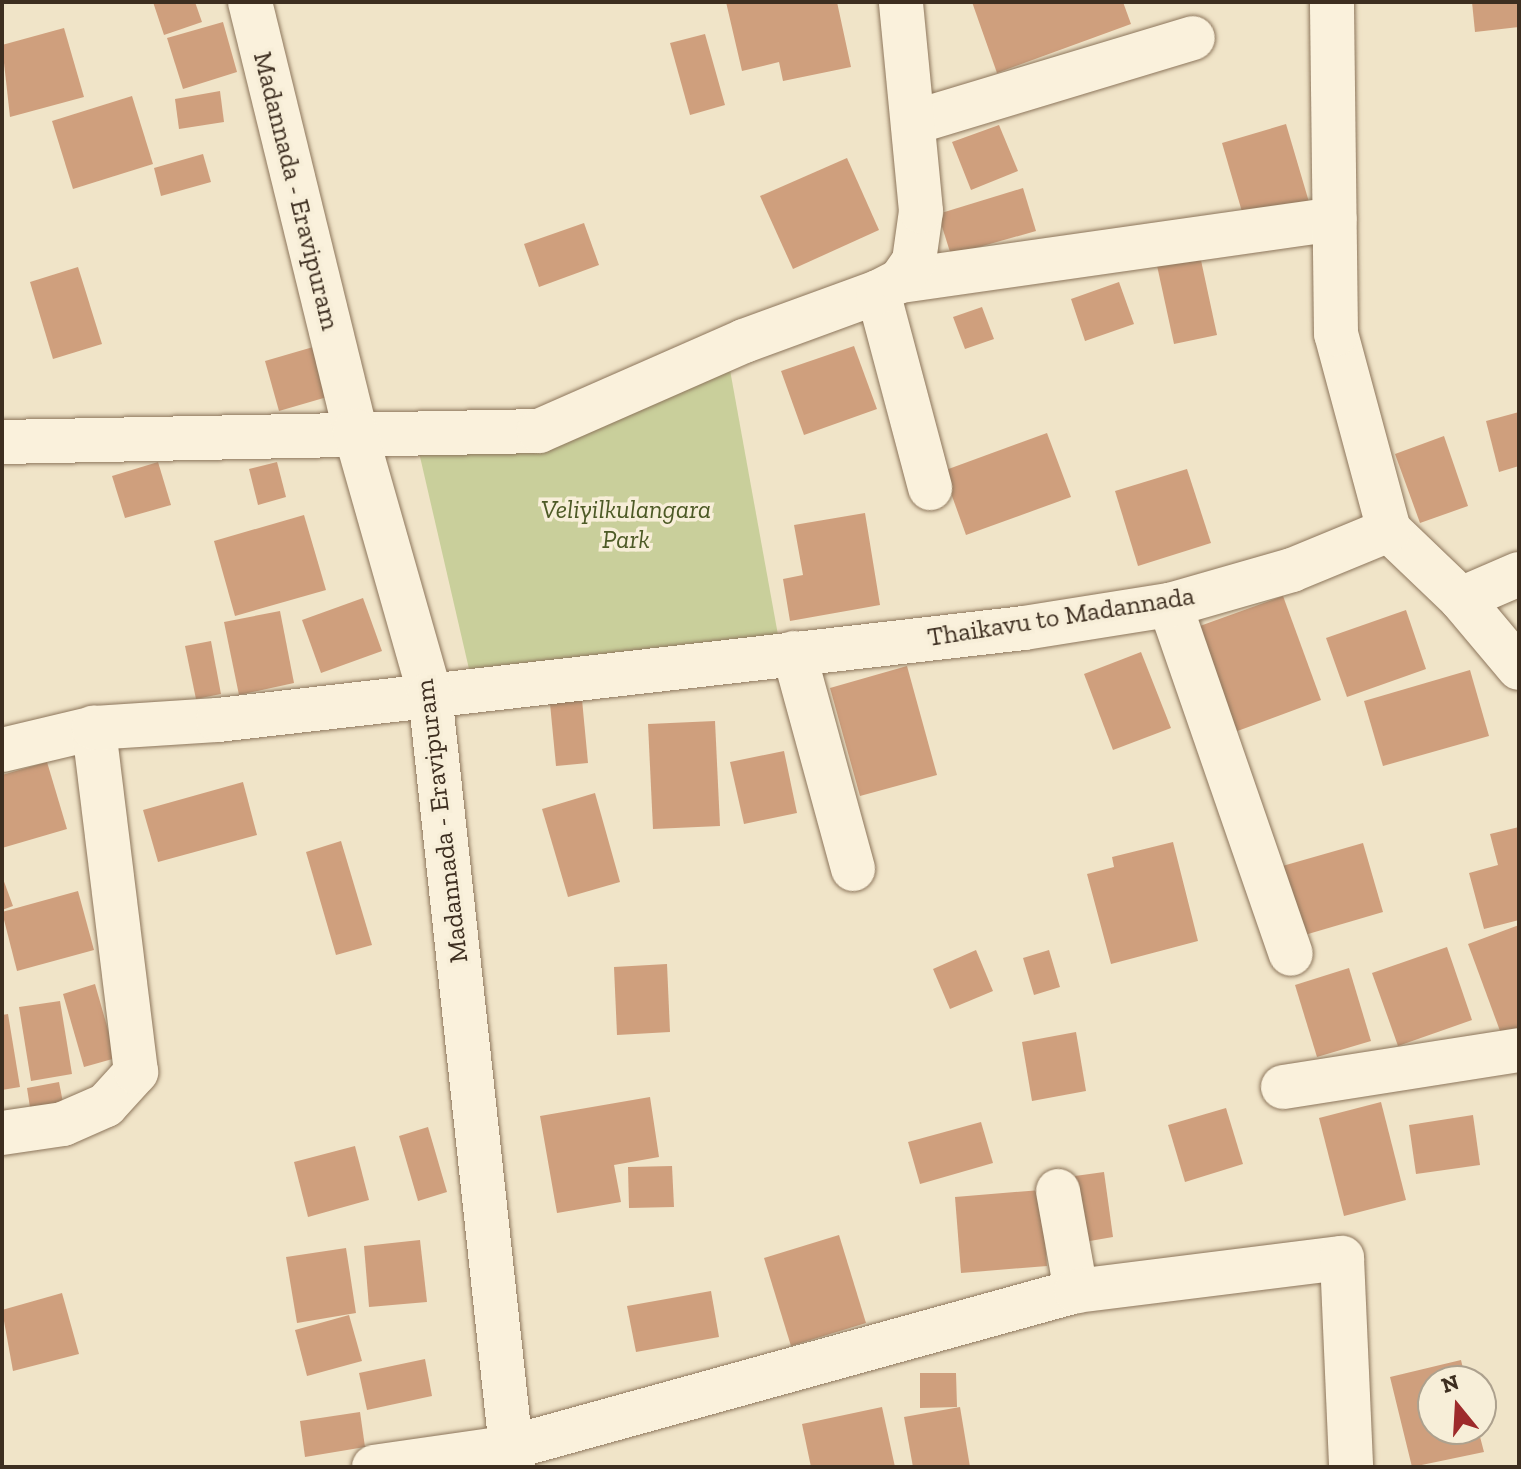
<!DOCTYPE html>
<html>
<head>
<meta charset="utf-8">
<style>
	body { margin:0 }
	#map { position:relative; width:1521px; height:1469px; overflow:hidden; background:#f0e4c8; font-family:"Zilla Slab",serif }
	div>[style] { position:absolute }
	.green>* { inset:0; background:#c9cf9b }
	.building>* { inset:0; background:#cf9f7d }
	.roads { filter:drop-shadow(0 0 2px #8d765c) drop-shadow(0 0 2px #8d765c) }
	.street>* { height:44px; margin:-22px; padding:0 22px; transform-origin:22px; border-radius:22px; background:#faf1dc }
	.secondary>* { height:44px; margin:-22px; padding:0 22px; transform-origin:22px; border-radius:22px; background:#faf1dc }
	span { translate:-50% -50%; white-space:nowrap; text-align:center; line-height:1.15; -webkit-text-stroke:7px #f7eed8; paint-order:stroke }
	.street-label { font-size:26px; color:#3d2e20 }
	.park-label { font-size:26px; color:#4d5a26; font-style:italic }
	.frame { position:absolute; inset:0; border:4px solid #3d2e20; pointer-events:none }
	.north { position:absolute; left:1417px; top:1365px; width:80px; height:80px; box-sizing:border-box; background:#f7eed8; border:2px solid #ada18e; border-radius:50%; rotate:342deg; font-size:22px; font-weight:700; line-height:32px; text-align:center; color:#3d2e20 }
	.north::after { content:''; display:block; margin:auto; width:28px; height:36px; background:#9e2a2b; clip-path:polygon(50% 0,100% 100%,50% 72%,0 100%) }
</style>
</head>
<body>
<div id="map">
	<div class="green">
		<i style="clip-path:polygon(730px 370px,778px 635px,469px 669px,418px 448px)"></i>
	</div>
	<div class="building">
		<i style="clip-path:polygon(153px 2px,195px 2px,202px 22px,164px 35px)"></i>
		<i style="clip-path:polygon(726px 2px,837px 2px,851px 67px,783px 81px,779px 62px,742px 71px)"></i>
		<i style="clip-path:polygon(972px 2px,1123px 2px,1131px 24px,997px 73px)"></i>
		<i style="clip-path:polygon(1472px 2px,1519px 2px,1519px 27px,1475px 32px)"></i>
		<i style="clip-path:polygon(223px 22px,237px 72px,183px 89px,167px 38px)"></i>
		<i style="clip-path:polygon(64px 28px,84px 97px,10px 117px,2px 45px)"></i>
		<i style="clip-path:polygon(705px 34px,725px 105px,690px 115px,670px 43px)"></i>
		<i style="clip-path:polygon(220px 91px,224px 122px,179px 129px,175px 99px)"></i>
		<i style="clip-path:polygon(132px 96px,153px 164px,73px 189px,52px 121px)"></i>
		<i style="clip-path:polygon(1286px 124px,1309px 202px,1245px 222px,1222px 143px)"></i>
		<i style="clip-path:polygon(999px 125px,1018px 171px,971px 190px,952px 142px)"></i>
		<i style="clip-path:polygon(203px 154px,211px 182px,161px 196px,154px 168px)"></i>
		<i style="clip-path:polygon(847px 158px,879px 230px,793px 269px,760px 196px)"></i>
		<i style="clip-path:polygon(1023px 188px,1036px 231px,951px 255px,938px 214px)"></i>
		<i style="clip-path:polygon(584px 223px,599px 265px,539px 287px,524px 244px)"></i>
		<i style="clip-path:polygon(1199px 251px,1217px 335px,1174px 344px,1156px 261px)"></i>
		<i style="clip-path:polygon(78px 267px,102px 344px,53px 359px,30px 282px)"></i>
		<i style="clip-path:polygon(1119px 282px,1134px 324px,1085px 341px,1071px 299px)"></i>
		<i style="clip-path:polygon(982px 307px,994px 339px,965px 349px,953px 317px)"></i>
		<i style="clip-path:polygon(320px 345px,334px 395px,279px 411px,265px 361px)"></i>
		<i style="clip-path:polygon(854px 346px,877px 409px,804px 435px,781px 371px)"></i>
		<i style="clip-path:polygon(1519px 412px,1519px 466px,1499px 472px,1486px 421px)"></i>
		<i style="clip-path:polygon(1047px 433px,1071px 497px,966px 535px,943px 471px)"></i>
		<i style="clip-path:polygon(1444px 436px,1468px 506px,1420px 523px,1395px 454px)"></i>
		<i style="clip-path:polygon(158px 462px,171px 505px,125px 518px,112px 476px)"></i>
		<i style="clip-path:polygon(277px 462px,286px 497px,258px 505px,249px 469px)"></i>
		<i style="clip-path:polygon(1187px 469px,1211px 543px,1138px 566px,1115px 491px)"></i>
		<i style="clip-path:polygon(865px 513px,880px 605px,790px 621px,783px 579px,803px 575px,794px 525px)"></i>
		<i style="clip-path:polygon(304px 515px,326px 590px,235px 616px,214px 541px)"></i>
		<i style="clip-path:polygon(1283px 596px,1321px 700px,1224px 736px,1186px 631px)"></i>
		<i style="clip-path:polygon(363px 598px,382px 651px,321px 673px,302px 620px)"></i>
		<i style="clip-path:polygon(1406px 610px,1426px 669px,1347px 697px,1326px 638px)"></i>
		<i style="clip-path:polygon(280px 611px,294px 683px,239px 695px,224px 622px)"></i>
		<i style="clip-path:polygon(211px 641px,221px 694px,196px 699px,185px 646px)"></i>
		<i style="clip-path:polygon(1141px 652px,1171px 728px,1113px 750px,1084px 674px)"></i>
		<i style="clip-path:polygon(907px 666px,937px 775px,860px 796px,830px 688px)"></i>
		<i style="clip-path:polygon(1470px 670px,1489px 736px,1383px 766px,1364px 701px)"></i>
		<i style="clip-path:polygon(581px 689px,588px 763px,556px 766px,549px 693px)"></i>
		<i style="clip-path:polygon(715px 721px,720px 826px,653px 829px,648px 724px)"></i>
		<i style="clip-path:polygon(784px 751px,797px 813px,744px 824px,730px 762px)"></i>
		<i style="clip-path:polygon(47px 762px,67px 829px,2px 848px,2px 775px)"></i>
		<i style="clip-path:polygon(243px 782px,257px 835px,158px 862px,143px 810px)"></i>
		<i style="clip-path:polygon(595px 793px,620px 882px,568px 897px,542px 809px)"></i>
		<i style="clip-path:polygon(1519px 827px,1519px 920px,1484px 929px,1469px 873px,1498px 865px,1490px 834px)"></i>
		<i style="clip-path:polygon(341px 841px,372px 945px,336px 955px,306px 852px)"></i>
		<i style="clip-path:polygon(1173px 842px,1198px 941px,1111px 964px,1087px 874px,1114px 867px,1112px 857px)"></i>
		<i style="clip-path:polygon(1363px 843px,1383px 912px,1291px 939px,1272px 869px)"></i>
		<i style="clip-path:polygon(2px 876px,13px 906px,2px 910px)"></i>
		<i style="clip-path:polygon(78px 891px,94px 950px,17px 971px,2px 912px)"></i>
		<i style="clip-path:polygon(1519px 925px,1519px 1033px,1503px 1039px,1468px 944px)"></i>
		<i style="clip-path:polygon(1447px 947px,1472px 1020px,1398px 1046px,1372px 973px)"></i>
		<i style="clip-path:polygon(976px 950px,993px 991px,950px 1009px,933px 969px)"></i>
		<i style="clip-path:polygon(1049px 950px,1060px 987px,1034px 995px,1023px 958px)"></i>
		<i style="clip-path:polygon(667px 964px,670px 1032px,617px 1035px,614px 967px)"></i>
		<i style="clip-path:polygon(1349px 968px,1371px 1041px,1317px 1057px,1295px 985px)"></i>
		<i style="clip-path:polygon(95px 984px,116px 1058px,84px 1067px,63px 994px)"></i>
		<i style="clip-path:polygon(60px 1001px,72px 1074px,31px 1081px,19px 1007px)"></i>
		<i style="clip-path:polygon(8px 1014px,20px 1087px,2px 1090px,2px 1015px)"></i>
		<i style="clip-path:polygon(1076px 1032px,1086px 1091px,1032px 1101px,1022px 1042px)"></i>
		<i style="clip-path:polygon(59px 1082px,64px 1108px,31px 1114px,27px 1088px)"></i>
		<i style="clip-path:polygon(650px 1097px,659px 1157px,614px 1165px,621px 1202px,557px 1213px,540px 1116px)"></i>
		<i style="clip-path:polygon(1381px 1102px,1406px 1200px,1344px 1216px,1319px 1118px)"></i>
		<i style="clip-path:polygon(1226px 1108px,1243px 1164px,1185px 1182px,1168px 1125px)"></i>
		<i style="clip-path:polygon(1473px 1115px,1480px 1165px,1416px 1174px,1409px 1125px)"></i>
		<i style="clip-path:polygon(981px 1122px,993px 1163px,920px 1184px,908px 1142px)"></i>
		<i style="clip-path:polygon(428px 1127px,447px 1192px,418px 1201px,399px 1136px)"></i>
		<i style="clip-path:polygon(355px 1146px,369px 1200px,308px 1217px,294px 1162px)"></i>
		<i style="clip-path:polygon(672px 1166px,674px 1207px,629px 1208px,628px 1167px)"></i>
		<i style="clip-path:polygon(1104px 1172px,1113px 1237px,1084px 1242px,1075px 1176px)"></i>
		<i style="clip-path:polygon(1041px 1190px,1047px 1266px,961px 1273px,955px 1197px)"></i>
		<i style="clip-path:polygon(839px 1235px,866px 1323px,791px 1346px,764px 1258px)"></i>
		<i style="clip-path:polygon(420px 1240px,427px 1302px,369px 1307px,364px 1246px)"></i>
		<i style="clip-path:polygon(346px 1248px,356px 1313px,297px 1323px,286px 1257px)"></i>
		<i style="clip-path:polygon(711px 1291px,719px 1337px,636px 1352px,627px 1306px)"></i>
		<i style="clip-path:polygon(62px 1293px,79px 1354px,13px 1371px,2px 1310px)"></i>
		<i style="clip-path:polygon(349px 1315px,362px 1361px,307px 1376px,295px 1330px)"></i>
		<i style="clip-path:polygon(425px 1359px,432px 1396px,367px 1410px,359px 1373px)"></i>
		<i style="clip-path:polygon(1461px 1360px,1466px 1381px,1433px 1381px,1433px 1429px,1478px 1429px,1484px 1452px,1412px 1467px,1390px 1377px)"></i>
		<i style="clip-path:polygon(920px 1373px,956px 1373px,957px 1407px,920px 1408px)"></i>
		<i style="clip-path:polygon(882px 1407px,895px 1467px,811px 1467px,802px 1424px)"></i>
		<i style="clip-path:polygon(960px 1407px,970px 1467px,913px 1467px,904px 1417px)"></i>
		<i style="clip-path:polygon(360px 1412px,365px 1447px,305px 1457px,300px 1421px)"></i>
	</div>
	<div class="roads">
		<div class="street">
			<i style="left:918px;top:121px;width:287px;rotate:-16.8deg"></i>
			<i style="left:900px;top:281px;width:439px;rotate:-8.1deg"></i>
			<i style="left:878px;top:292px;width:203px;rotate:75.1deg"></i>
			<i style="left:2px;top:442px;width:537px;rotate:-1.17deg"></i>
			<i style="left:539px;top:431px;width:224px;rotate:-23.7deg"></i>
			<i style="left:744px;top:341px;width:143px;rotate:-20.1deg"></i>
			<i style="left:878px;top:292px;width:25px;rotate:-27deg"></i>
			<i style="left:900px;top:281px;width:24px;rotate:-55deg"></i>
			<i style="left:914px;top:261px;width:50px;rotate:-82deg"></i>
			<i style="left:921px;top:211px;width:210px;rotate:-95.5deg"></i>
			<i style="left:1389px;top:530px;width:100px;rotate:43.8deg"></i>
			<i style="left:1461px;top:599px;width:63px;rotate:-23.3deg"></i>
			<i style="left:1461px;top:599px;width:90px;rotate:50deg"></i>
			<i style="left:1170px;top:605px;width:369px;rotate:70.9deg"></i>
			<i style="left:794px;top:653px;width:224px;rotate:74.7deg"></i>
			<i style="left:2px;top:750px;width:95px;rotate:-13.4deg"></i>
			<i style="left:1283px;top:1087px;width:239px;rotate:-8.9deg"></i>
			<i style="left:2px;top:1133px;width:62px;rotate:-8.4deg"></i>
			<i style="left:63px;top:1124px;width:47px;rotate:-23.8deg"></i>
			<i style="left:106px;top:1105px;width:45px;rotate:-47.7deg"></i>
			<i style="left:136px;top:1072px;width:347px;rotate:-97deg"></i>
			<i style="left:94px;top:728px;width:124px;rotate:-3.7deg"></i>
			<i style="left:218px;top:720px;width:811px;rotate:-6.51deg"></i>
			<i style="left:1024px;top:628px;width:148px;rotate:-9deg"></i>
			<i style="left:1170px;top:605px;width:127px;rotate:-16deg"></i>
			<i style="left:1292px;top:570px;width:105px;rotate:-22.4deg"></i>
			<i style="left:1389px;top:530px;width:203px;rotate:-105.1deg"></i>
			<i style="left:1336px;top:334px;width:332px;rotate:-90.7deg"></i>
			<i style="left:1058px;top:1191px;width:102px;rotate:79.8deg"></i>
			<i style="left:374px;top:1467px;width:139px;rotate:-8.2deg"></i>
			<i style="left:512px;top:1447px;width:585px;rotate:-15.46deg"></i>
			<i style="left:1076px;top:1291px;width:268px;rotate:-7.1deg"></i>
			<i style="left:1342px;top:1258px;width:209px;rotate:87.5deg"></i>
		</div>
		<div class="secondary">
			<i style="left:250px;top:2px;width:442px;rotate:76.2deg"></i>
			<i style="left:355px;top:431px;width:273px;rotate:74.1deg"></i>
			<i style="left:430px;top:694px;width:777px;rotate:83.87deg"></i>
		</div>
	</div>
	<div class="street-label">
		<span style="left:296px;top:191px;rotate:76deg">Madannada - Eravipuram</span>
		<span style="left:1061px;top:617px;rotate:-9deg">Thaikavu to Madannada</span>
		<span style="left:442px;top:821px;rotate:-97deg">Madannada - Eravipuram</span>
	</div>
	<div class="park-label">
		<span style="left:626px;top:525px">Veliyilkulangara<br>Park</span>
	</div>
	<div class="frame"></div>
	<div class="north">N</div>
</div>
</body>
</html>
